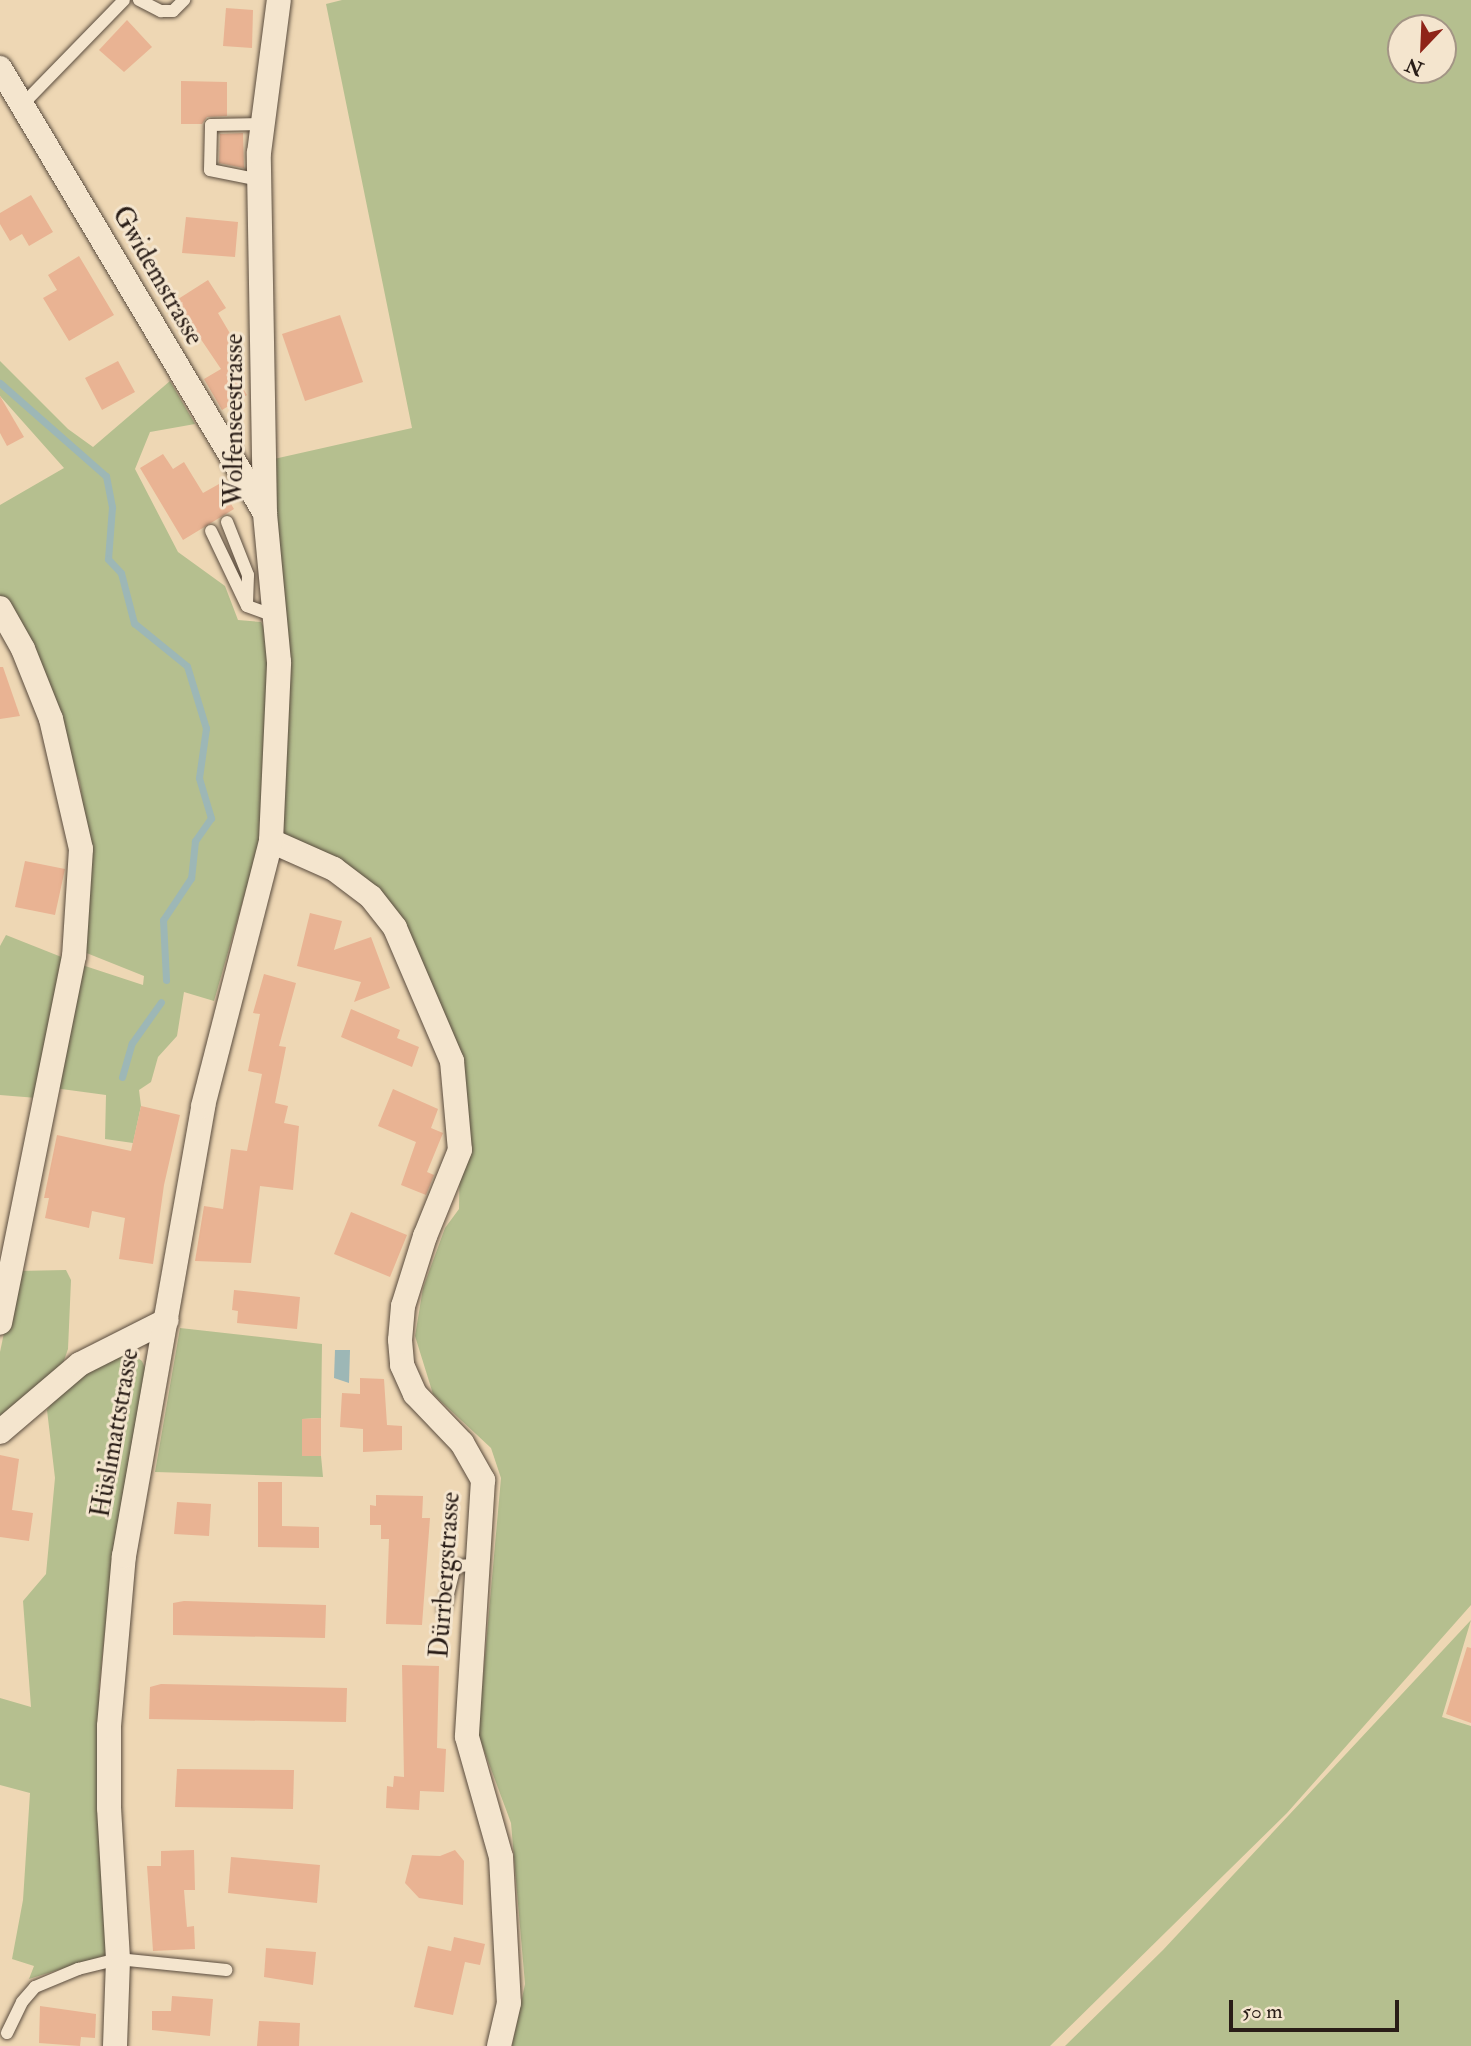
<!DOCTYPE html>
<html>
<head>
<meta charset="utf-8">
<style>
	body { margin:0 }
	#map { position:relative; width:1471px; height:2046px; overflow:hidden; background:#eed7b4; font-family:"IM FELL Double Pica",serif }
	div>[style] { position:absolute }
	.green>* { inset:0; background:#b5bf8f }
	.water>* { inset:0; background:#9db7b6 }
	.stream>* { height:7px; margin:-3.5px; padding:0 3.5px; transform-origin:3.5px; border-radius:3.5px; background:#9db7b6 }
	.building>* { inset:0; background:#e9b393 }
	.roads { filter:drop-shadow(0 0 2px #5a4c3e) drop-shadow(0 0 2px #5a4c3e) }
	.service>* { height:12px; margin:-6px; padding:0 6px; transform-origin:6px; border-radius:6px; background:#f4e5ce }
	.minor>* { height:24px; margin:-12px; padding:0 12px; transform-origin:12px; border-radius:12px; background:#f4e5ce }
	span { translate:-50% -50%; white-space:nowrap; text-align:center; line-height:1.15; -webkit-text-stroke:6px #f4e5ce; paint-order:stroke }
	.street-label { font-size:26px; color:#291d17 }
	.north { position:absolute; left:1387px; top:14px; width:70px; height:70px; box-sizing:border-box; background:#f4e5ce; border:2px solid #a39585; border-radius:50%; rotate:203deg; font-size:19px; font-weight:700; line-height:28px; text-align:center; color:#291d17 }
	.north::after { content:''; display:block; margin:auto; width:24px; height:32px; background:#8f2418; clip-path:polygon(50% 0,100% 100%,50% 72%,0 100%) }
	.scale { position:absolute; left:1229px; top:2000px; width:170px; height:32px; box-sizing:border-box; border:4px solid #291d17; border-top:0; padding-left:9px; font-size:21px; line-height:24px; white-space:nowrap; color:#291d17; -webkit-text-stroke:5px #f4e5ce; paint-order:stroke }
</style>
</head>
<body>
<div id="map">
	<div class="green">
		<i style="clip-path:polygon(evenodd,342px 0,1471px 0,1471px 1605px,1287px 1813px,1050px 2046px,512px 2046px,525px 1984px,511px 1823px,478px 1734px,501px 1478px,491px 1448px,433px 1394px,415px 1336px,423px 1288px,445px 1228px,459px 1209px,460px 1150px,452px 1061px,371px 897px,271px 841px,265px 461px,412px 428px,326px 4px,342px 0,1401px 28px,1443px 28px,1443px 70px,1401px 70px,1401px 28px)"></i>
		<i style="clip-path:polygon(0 361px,68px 429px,93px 447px,170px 381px,195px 424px,150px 432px,135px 469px,178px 552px,225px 586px,238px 620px,261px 622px,267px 633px,266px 820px,214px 1001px,184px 992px,177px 1036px,158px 1057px,151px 1082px,139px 1090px,141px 1106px,133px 1143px,105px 1139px,106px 1095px,54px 1088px,79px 964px,143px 985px,144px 976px,84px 952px,90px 862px,80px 783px,20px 626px,0 595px,0 505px,64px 468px,0 396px)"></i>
		<i style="clip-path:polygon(6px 935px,64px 958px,37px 1098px,0 1095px,0 946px)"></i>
		<i style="clip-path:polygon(66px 1270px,71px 1280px,68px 1349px,61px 1369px,0 1418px,0 1352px,17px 1271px)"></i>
		<i style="clip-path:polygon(180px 1328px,322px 1344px,321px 1418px,302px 1419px,302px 1456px,321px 1456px,323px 1477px,155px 1472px)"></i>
		<i style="clip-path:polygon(117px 1352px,131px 1353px,142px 1361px,147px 1373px,108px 1601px,99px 1688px,106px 1955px,29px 1979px,34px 1966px,12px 1959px,23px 1900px,30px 1793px,0 1785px,0 1698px,31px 1707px,23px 1601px,46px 1574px,55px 1478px,47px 1410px,57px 1394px)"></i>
		<i style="clip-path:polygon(1471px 1620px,1442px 1717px,1471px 1726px,1471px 2046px,1065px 2046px,1163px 1950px)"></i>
	</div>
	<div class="water">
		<i style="clip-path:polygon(335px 1350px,350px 1350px,349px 1383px,334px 1378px)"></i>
	</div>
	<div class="stream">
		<i style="left:0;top:383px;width:141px;rotate:41.3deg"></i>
		<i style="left:106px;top:476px;width:32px;rotate:79deg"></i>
		<i style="left:112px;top:507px;width:52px;rotate:94.4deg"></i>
		<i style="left:108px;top:559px;width:19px;rotate:47deg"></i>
		<i style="left:121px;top:573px;width:52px;rotate:75.4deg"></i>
		<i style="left:134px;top:623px;width:68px;rotate:39.1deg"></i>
		<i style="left:187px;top:666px;width:65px;rotate:73deg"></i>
		<i style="left:206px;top:728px;width:50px;rotate:98deg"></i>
		<i style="left:199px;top:778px;width:42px;rotate:73.3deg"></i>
		<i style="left:211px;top:818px;width:28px;rotate:125deg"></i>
		<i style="left:195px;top:841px;width:37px;rotate:96deg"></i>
		<i style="left:191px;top:878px;width:50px;rotate:123.7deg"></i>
		<i style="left:163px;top:920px;width:60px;rotate:87.1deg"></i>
		<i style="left:122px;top:1077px;width:35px;rotate:-74deg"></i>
		<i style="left:132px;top:1043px;width:50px;rotate:-54.7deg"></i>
	</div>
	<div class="building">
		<i style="clip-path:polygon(226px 8px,253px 10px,252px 48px,223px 46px)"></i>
		<i style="clip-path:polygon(127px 20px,152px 47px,124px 72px,99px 50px)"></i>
		<i style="clip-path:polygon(181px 81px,227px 82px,227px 116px,207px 117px,202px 124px,181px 124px)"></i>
		<i style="clip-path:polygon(243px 133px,244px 168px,219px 163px,220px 134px)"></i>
		<i style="clip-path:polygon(31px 195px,53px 232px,29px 246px,22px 234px,10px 241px,0 224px,0 213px)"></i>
		<i style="clip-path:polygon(186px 217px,238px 222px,235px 257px,182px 253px)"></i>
		<i style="clip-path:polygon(79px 256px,114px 315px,69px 341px,43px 298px,57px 290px,48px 275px)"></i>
		<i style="clip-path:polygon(208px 280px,226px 308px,218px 313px,245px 359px,230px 368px,247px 395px,222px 410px,204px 379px,221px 369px,175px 301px)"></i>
		<i style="clip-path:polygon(340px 315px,363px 382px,305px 401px,282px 334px)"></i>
		<i style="clip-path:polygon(118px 361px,135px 392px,102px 410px,85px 378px)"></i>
		<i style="clip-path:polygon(0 396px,24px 437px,7px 446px,0 433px)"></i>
		<i style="clip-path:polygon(163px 454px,173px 469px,184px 462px,203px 493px,219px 484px,234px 509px,183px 540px,140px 468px)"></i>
		<i style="clip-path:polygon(0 667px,3px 667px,20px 716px,0 719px)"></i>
		<i style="clip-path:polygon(25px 861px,65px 869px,55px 915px,15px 907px)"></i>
		<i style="clip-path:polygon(310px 913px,342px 921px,334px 950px,371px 937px,390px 988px,354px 1002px,361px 982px,297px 966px)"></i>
		<i style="clip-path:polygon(264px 974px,296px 983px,279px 1046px,286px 1047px,275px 1103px,288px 1106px,284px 1123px,299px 1126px,293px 1190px,260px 1186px,251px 1263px,195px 1261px,204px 1206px,223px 1209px,231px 1149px,247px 1151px,262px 1074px,248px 1071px,260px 1014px,253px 1013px)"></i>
		<i style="clip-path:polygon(351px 1009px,400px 1030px,397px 1038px,419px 1047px,412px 1067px,341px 1037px)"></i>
		<i style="clip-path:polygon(393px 1089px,438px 1109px,431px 1128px,443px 1133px,427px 1172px,434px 1175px,426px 1195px,401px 1185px,416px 1142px,378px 1126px)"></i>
		<i style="clip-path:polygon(141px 1106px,180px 1115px,164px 1185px,153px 1264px,119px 1259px,125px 1218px,92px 1211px,89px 1228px,45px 1218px,49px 1198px,44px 1198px,57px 1135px,131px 1151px)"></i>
		<i style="clip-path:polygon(351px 1212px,407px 1235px,390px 1277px,334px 1254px)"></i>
		<i style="clip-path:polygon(234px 1290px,300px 1297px,297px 1329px,237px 1323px,238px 1311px,232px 1310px)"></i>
		<i style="clip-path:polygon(360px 1378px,384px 1379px,387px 1425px,402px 1426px,402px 1450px,363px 1452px,363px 1429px,340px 1427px,342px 1393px,360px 1394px)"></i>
		<i style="clip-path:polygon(321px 1418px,321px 1456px,302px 1456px,302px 1419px)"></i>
		<i style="clip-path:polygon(0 1455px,19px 1459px,12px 1510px,33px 1513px,29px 1541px,0 1537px)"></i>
		<i style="clip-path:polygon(258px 1482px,282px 1482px,282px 1526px,319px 1527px,319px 1548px,258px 1547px)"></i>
		<i style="clip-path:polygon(376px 1495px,423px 1496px,422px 1518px,430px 1518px,422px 1625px,386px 1624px,389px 1539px,381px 1539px,381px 1525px,370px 1525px,370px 1505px,376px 1506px)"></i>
		<i style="clip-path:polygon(177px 1502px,211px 1504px,209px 1536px,174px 1534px)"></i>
		<i style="clip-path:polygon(184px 1601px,326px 1605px,325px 1638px,173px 1635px,173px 1603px)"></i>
		<i style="clip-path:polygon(1467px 1647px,1471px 1648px,1471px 1723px,1446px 1714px)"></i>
		<i style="clip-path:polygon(402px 1665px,439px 1666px,437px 1748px,446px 1749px,444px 1792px,420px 1791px,419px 1810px,386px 1808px,387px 1786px,393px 1787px,394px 1776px,404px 1777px)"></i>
		<i style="clip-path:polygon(161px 1684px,347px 1688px,346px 1722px,149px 1719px,150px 1687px)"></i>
		<i style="clip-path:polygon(177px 1769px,294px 1770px,293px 1809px,175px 1807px)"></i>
		<i style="clip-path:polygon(194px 1850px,195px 1890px,184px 1890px,187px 1927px,194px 1926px,195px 1949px,153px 1951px,147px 1866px,161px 1866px,161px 1851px)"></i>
		<i style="clip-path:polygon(455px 1850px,464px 1861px,463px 1905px,419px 1898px,405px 1883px,412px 1855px,440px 1856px)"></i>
		<i style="clip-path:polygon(231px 1857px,320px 1865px,317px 1903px,228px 1893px)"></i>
		<i style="clip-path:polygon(454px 1937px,485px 1944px,480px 1965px,465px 1962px,453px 2015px,414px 2007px,428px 1946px,451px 1951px)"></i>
		<i style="clip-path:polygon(266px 1948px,316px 1952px,313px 1985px,264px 1977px)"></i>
		<i style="clip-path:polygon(172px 1996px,213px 1999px,210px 2036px,152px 2030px,152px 2011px,171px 2011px)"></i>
		<i style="clip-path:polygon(40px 2006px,96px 2014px,95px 2038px,81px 2037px,80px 2046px,39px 2043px)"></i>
		<i style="clip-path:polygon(259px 2021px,300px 2023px,299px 2046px,257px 2046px)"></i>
	</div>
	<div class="roads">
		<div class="service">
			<i style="left:139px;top:0;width:25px;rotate:27deg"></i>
			<i style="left:161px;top:11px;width:12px"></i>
			<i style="left:173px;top:11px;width:16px;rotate:-45deg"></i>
			<i style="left:22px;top:105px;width:146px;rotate:-45.8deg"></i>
			<i style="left:260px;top:180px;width:51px;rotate:-168.7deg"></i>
			<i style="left:210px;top:170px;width:45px;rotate:-88.7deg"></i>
			<i style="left:211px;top:125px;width:52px;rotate:-1.1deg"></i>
			<i style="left:227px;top:522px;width:57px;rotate:68.4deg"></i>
			<i style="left:248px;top:575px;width:27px;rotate:92deg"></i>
			<i style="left:211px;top:531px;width:83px;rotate:64.4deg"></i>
			<i style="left:247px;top:606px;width:30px;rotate:20deg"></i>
			<i style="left:444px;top:1610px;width:45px;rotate:-76deg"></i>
			<i style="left:455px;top:1566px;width:20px;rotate:-3deg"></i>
			<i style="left:7px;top:2033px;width:34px;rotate:-64deg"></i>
			<i style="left:22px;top:2002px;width:20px;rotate:-49deg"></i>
			<i style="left:35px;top:1987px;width:47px;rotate:-22.7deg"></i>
			<i style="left:78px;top:1969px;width:41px;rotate:-14deg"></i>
			<i style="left:118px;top:1959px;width:109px;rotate:5.8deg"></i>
		</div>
		<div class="minor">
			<i style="left:0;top:68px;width:518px;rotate:59.23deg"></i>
			<i style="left:0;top:608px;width:47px;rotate:60.7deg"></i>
			<i style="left:23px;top:649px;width:75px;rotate:68.2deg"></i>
			<i style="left:51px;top:719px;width:133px;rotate:77deg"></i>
			<i style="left:81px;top:849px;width:107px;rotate:93.7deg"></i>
			<i style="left:74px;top:956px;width:374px;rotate:101.4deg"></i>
			<i style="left:271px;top:841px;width:69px;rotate:24deg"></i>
			<i style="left:334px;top:869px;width:46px;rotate:37.1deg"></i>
			<i style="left:371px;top:897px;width:39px;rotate:52deg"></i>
			<i style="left:395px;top:928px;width:145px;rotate:66.8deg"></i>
			<i style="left:452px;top:1061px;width:89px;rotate:84.9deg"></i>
			<i style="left:460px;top:1150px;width:93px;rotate:112.1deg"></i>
			<i style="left:425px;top:1236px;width:73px;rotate:107.4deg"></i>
			<i style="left:403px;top:1306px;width:34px;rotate:95deg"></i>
			<i style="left:400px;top:1340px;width:25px;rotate:85deg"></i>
			<i style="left:402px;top:1365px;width:32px;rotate:66deg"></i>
			<i style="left:415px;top:1394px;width:68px;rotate:46.2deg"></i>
			<i style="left:462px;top:1443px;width:43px;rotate:60.4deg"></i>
			<i style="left:483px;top:1480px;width:257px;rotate:93.6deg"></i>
			<i style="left:467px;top:1737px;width:125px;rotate:74.2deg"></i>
			<i style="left:501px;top:1857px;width:146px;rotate:86.9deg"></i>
			<i style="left:509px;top:2003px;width:44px;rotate:103.1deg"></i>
			<i style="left:0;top:1432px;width:105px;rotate:-40.4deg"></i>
			<i style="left:80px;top:1364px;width:97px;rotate:-26.8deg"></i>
			<i style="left:115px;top:2046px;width:87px;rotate:-88deg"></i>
			<i style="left:118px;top:1959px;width:151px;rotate:-93.4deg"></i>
			<i style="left:109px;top:1808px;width:82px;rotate:-90deg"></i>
			<i style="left:109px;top:1726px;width:171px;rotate:-85deg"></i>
			<i style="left:124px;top:1556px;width:457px;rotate:-80deg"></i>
			<i style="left:203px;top:1106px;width:274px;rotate:-75.6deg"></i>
			<i style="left:271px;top:841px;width:179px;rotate:-87.4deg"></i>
			<i style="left:279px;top:662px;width:150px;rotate:-95.4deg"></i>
			<i style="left:265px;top:513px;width:360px;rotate:-91deg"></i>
			<i style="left:259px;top:153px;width:154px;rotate:-82.6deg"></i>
		</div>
	</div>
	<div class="street-label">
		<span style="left:157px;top:276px;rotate:60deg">Gwidemstrasse</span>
		<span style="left:235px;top:420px;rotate:-90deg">Wolfenseestrasse</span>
		<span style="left:116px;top:1433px;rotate:-80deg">Hüslimattstrasse</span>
		<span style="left:446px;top:1575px;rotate:-86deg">Dürrbergstrasse</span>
	</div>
	<div class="north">N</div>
	<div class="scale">50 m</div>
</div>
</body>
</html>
